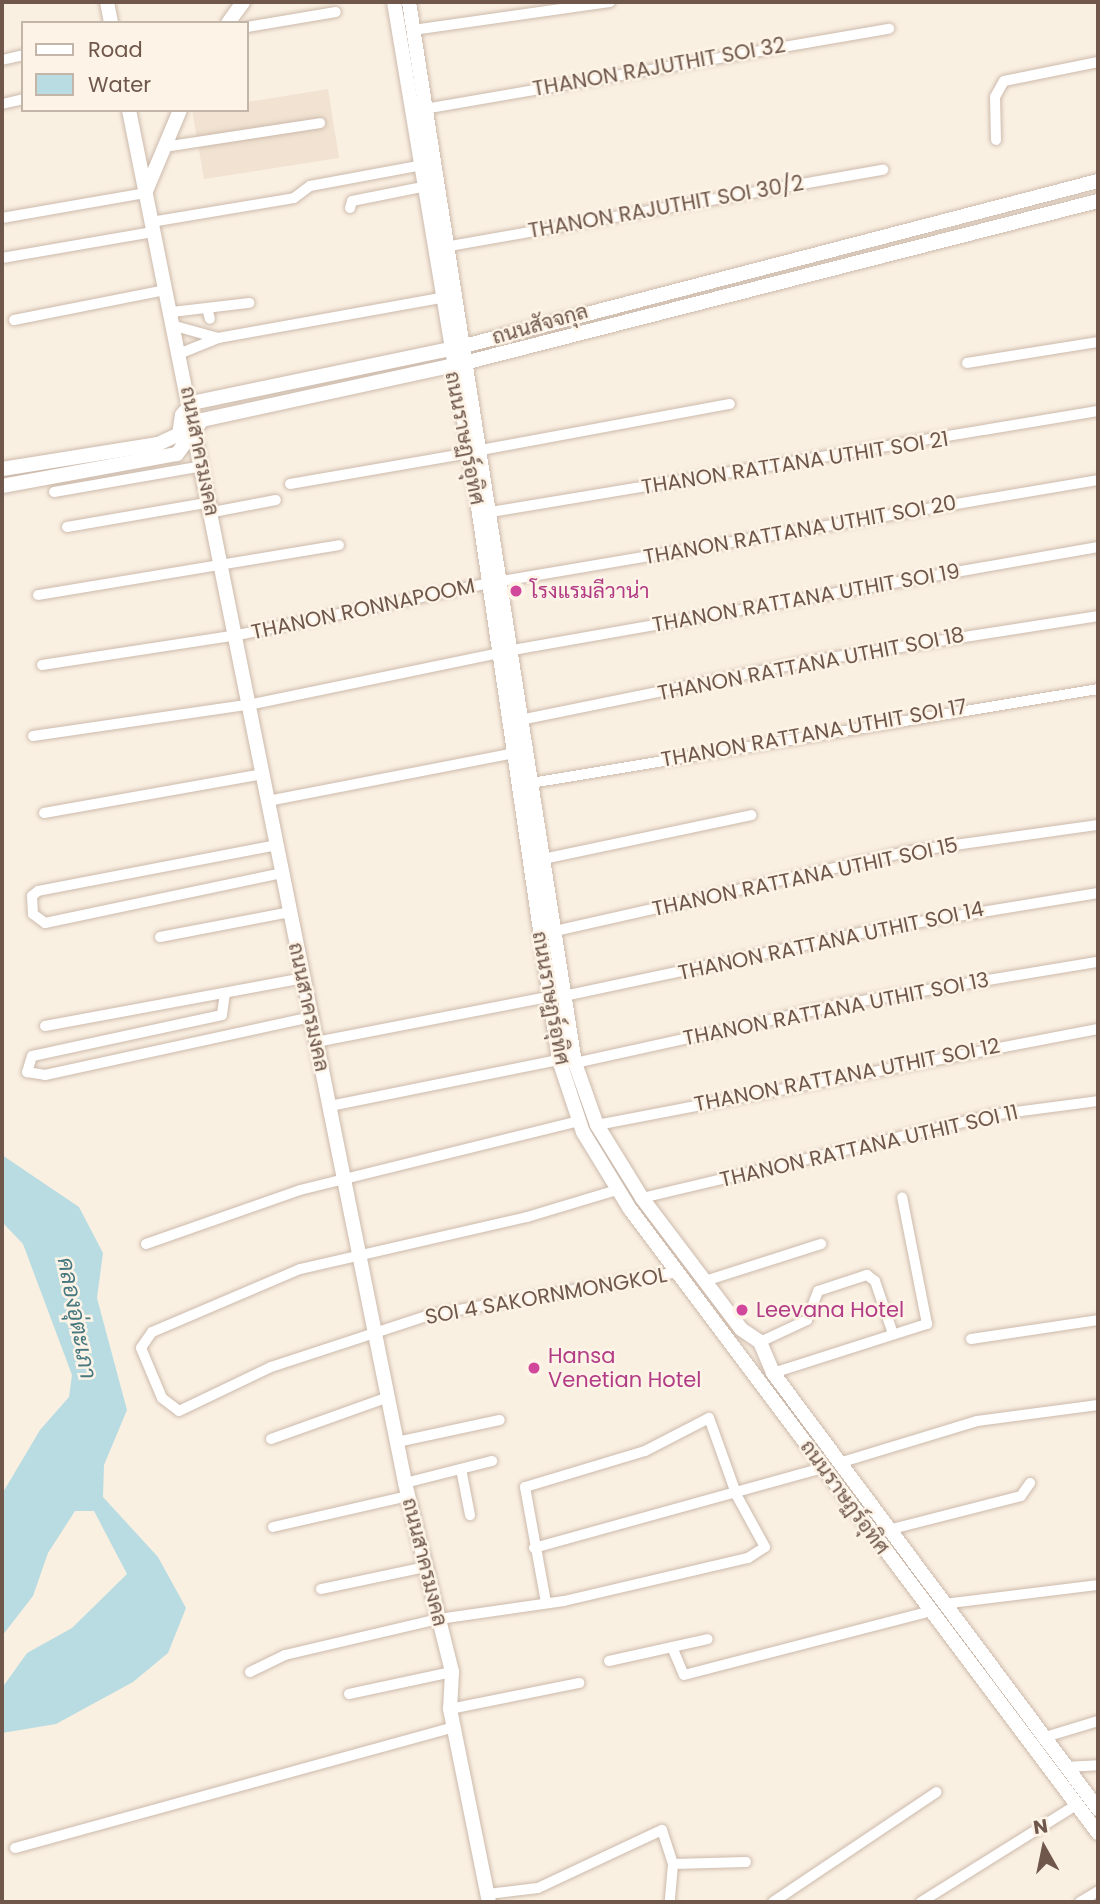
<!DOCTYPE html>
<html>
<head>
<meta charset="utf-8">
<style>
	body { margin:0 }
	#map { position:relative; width:1100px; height:1904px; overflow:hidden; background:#faf0e2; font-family:Poppins,Sarabun,sans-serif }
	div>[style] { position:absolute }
	.residential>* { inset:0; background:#f1e2d1 }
	.water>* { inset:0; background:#b8dce1 }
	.roads { filter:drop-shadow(0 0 2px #ccbaac) drop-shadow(0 0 2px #ccbaac) }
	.street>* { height:10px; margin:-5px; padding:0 5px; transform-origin:5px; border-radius:5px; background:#fff }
	.secondary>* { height:14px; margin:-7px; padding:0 7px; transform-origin:7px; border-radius:7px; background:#fff }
	.dots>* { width:19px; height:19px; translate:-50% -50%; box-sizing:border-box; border:4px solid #fdf4e7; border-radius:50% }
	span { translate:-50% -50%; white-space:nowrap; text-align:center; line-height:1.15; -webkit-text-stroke:5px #fdf4e7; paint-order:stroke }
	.street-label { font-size:21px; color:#6f574b }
	.hotel-label { font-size:21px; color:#b23c85 }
	.left { translate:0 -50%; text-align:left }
	.water-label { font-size:23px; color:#477880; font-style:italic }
	.frame { position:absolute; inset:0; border:4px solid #6f574b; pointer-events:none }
	.legend { position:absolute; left:21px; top:21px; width:228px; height:91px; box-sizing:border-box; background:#fdf4e7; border:2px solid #c4b5a9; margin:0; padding:9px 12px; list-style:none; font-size:21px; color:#6f574b }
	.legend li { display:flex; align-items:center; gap:14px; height:35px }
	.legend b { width:35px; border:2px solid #c4b5a9 }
	.north { position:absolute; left:1009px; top:1813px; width:70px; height:70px; -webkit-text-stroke:5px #fdf4e7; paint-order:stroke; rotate:351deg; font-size:19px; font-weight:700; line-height:28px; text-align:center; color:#6f574b }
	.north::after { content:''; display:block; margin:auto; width:24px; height:32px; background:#6f574b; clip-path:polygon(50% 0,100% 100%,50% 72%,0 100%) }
</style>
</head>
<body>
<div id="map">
	<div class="residential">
		<i style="clip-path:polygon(328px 89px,339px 158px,204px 179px,192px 110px,247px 110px,247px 102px)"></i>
	</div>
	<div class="water">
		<i style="clip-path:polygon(2px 1155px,79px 1207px,103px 1253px,97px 1298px,127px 1410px,104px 1465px,103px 1497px,158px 1557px,186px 1608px,168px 1653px,133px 1682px,56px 1724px,2px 1733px,2px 1688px,27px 1653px,72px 1628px,127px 1574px,94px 1511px,75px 1511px,48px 1553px,33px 1596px,2px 1636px,2px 1494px,40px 1430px,69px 1397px,72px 1375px,23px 1244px,2px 1222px)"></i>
	</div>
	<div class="roads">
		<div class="street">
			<i style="left:247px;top:27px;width:90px;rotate:-9.6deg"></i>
			<i style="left:413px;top:30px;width:199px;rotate:-8.1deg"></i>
			<i style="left:2px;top:60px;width:22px;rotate:-13deg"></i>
			<i style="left:2px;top:104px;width:22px;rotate:-13deg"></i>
			<i style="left:430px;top:108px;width:466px;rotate:-9.8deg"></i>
			<i style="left:996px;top:140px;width:43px;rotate:-91.3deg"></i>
			<i style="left:995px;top:97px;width:18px;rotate:-61deg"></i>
			<i style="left:1004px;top:81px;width:96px;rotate:-11.4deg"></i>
			<i style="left:164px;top:147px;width:158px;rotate:-8.7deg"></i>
			<i style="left:350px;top:208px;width:7px;rotate:-74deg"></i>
			<i style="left:352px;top:201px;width:71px;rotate:-11.3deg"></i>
			<i style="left:2px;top:218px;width:145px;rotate:-9.9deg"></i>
			<i style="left:151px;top:222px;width:145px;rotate:-9.5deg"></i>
			<i style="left:294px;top:198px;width:20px;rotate:-37deg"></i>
			<i style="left:310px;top:186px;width:110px;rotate:-10.5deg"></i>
			<i style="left:450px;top:246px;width:440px;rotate:-10deg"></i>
			<i style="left:2px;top:258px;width:153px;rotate:-9.8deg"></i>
			<i style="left:207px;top:308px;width:11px;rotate:75deg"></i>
			<i style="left:172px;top:312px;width:78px;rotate:-6.7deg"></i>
			<i style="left:14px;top:320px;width:155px;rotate:-11.2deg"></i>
			<i style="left:175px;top:326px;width:45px;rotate:15.6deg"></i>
			<i style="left:181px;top:353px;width:40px;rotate:-22deg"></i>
			<i style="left:218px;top:338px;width:226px;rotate:-10.2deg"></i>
			<i style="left:967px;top:363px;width:133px;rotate:-9.1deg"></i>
			<i style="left:481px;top:450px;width:253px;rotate:-10.5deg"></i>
			<i style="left:290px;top:484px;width:182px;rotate:-9.8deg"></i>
			<i style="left:54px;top:492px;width:151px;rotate:-9.9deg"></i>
			<i style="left:213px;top:512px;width:64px;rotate:-10.8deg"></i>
			<i style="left:491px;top:512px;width:615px;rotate:-9.45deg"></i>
			<i style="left:67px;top:527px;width:146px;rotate:-9.8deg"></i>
			<i style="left:502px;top:581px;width:604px;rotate:-9.62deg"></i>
			<i style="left:38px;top:595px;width:305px;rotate:-9.4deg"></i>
			<i style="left:513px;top:650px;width:594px;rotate:-9.99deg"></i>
			<i style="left:42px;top:665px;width:198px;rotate:-8.7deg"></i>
			<i style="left:238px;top:635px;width:255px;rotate:-11.7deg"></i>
			<i style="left:525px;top:719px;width:292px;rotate:-11.5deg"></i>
			<i style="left:811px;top:661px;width:291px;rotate:-8.9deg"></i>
			<i style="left:33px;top:736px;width:222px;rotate:-8.3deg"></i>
			<i style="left:253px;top:704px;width:251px;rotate:-11.7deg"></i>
			<i style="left:531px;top:783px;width:575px;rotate:-9.41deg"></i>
			<i style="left:268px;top:801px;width:252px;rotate:-11deg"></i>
			<i style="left:44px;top:813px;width:221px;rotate:-10.1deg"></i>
			<i style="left:277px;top:845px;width:243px;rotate:169.1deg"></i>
			<i style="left:38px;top:891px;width:8px;rotate:140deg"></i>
			<i style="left:32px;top:896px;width:18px;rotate:87deg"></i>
			<i style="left:33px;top:914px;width:15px;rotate:37deg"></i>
			<i style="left:45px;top:923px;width:243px;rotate:-11.9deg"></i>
			<i style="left:543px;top:859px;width:213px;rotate:-11.9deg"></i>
			<i style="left:555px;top:931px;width:359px;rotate:-12.7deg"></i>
			<i style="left:905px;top:852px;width:195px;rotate:-8deg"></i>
			<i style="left:160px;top:937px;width:132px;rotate:-10.9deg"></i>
			<i style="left:225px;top:993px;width:22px;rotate:98deg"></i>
			<i style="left:222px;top:1015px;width:194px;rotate:167.8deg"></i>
			<i style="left:32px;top:1056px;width:17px;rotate:107deg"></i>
			<i style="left:27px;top:1072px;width:18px;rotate:9deg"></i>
			<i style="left:45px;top:1075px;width:272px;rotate:-12.3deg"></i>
			<i style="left:564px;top:996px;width:321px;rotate:-12deg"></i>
			<i style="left:878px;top:929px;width:223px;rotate:-9.3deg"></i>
			<i style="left:45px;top:1026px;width:262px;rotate:-10.5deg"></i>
			<i style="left:316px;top:1042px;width:236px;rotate:-11deg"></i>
			<i style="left:575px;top:1063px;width:274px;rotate:-12.4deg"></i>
			<i style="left:843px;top:1004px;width:258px;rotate:-9.4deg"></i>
			<i style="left:330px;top:1106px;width:234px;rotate:-11.4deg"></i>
			<i style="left:597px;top:1125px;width:510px;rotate:-10.85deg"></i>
			<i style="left:617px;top:1190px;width:94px;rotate:163.3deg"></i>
			<i style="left:527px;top:1217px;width:233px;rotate:167.1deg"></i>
			<i style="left:300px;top:1269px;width:161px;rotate:156.9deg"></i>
			<i style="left:152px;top:1332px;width:19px;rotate:125deg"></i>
			<i style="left:141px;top:1348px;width:54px;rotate:67.2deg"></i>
			<i style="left:162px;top:1398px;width:21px;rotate:37deg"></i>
			<i style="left:179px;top:1411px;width:102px;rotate:-25.6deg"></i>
			<i style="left:271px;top:1367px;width:166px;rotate:-18.2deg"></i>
			<i style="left:429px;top:1315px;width:252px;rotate:-9.8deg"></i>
			<i style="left:642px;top:1198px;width:360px;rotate:-13.3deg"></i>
			<i style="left:992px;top:1115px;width:107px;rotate:-7.5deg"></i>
			<i style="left:146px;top:1244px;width:163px;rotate:-19.3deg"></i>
			<i style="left:300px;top:1190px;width:287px;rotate:-13.9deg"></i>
			<i style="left:705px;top:1281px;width:122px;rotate:-17.7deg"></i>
			<i style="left:971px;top:1339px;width:128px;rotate:-8.5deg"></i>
			<i style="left:760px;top:1342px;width:52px;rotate:-25.1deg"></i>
			<i style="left:807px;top:1320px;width:31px;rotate:-69deg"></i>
			<i style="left:818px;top:1291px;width:52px;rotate:-18.1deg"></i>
			<i style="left:867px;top:1275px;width:10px;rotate:37deg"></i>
			<i style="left:875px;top:1281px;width:56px;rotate:71.2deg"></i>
			<i style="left:773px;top:1373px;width:162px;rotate:-17.7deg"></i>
			<i style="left:927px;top:1324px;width:129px;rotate:-101.1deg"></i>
			<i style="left:271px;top:1439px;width:124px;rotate:-19.7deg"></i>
			<i style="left:397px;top:1442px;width:105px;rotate:-12.1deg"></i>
			<i style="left:839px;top:1463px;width:144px;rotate:-16.9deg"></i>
			<i style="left:977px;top:1421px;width:122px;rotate:-7.5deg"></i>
			<i style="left:461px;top:1469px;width:47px;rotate:78.9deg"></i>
			<i style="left:405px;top:1483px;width:90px;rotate:-14.2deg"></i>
			<i style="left:273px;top:1527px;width:139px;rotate:-12.9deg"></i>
			<i style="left:888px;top:1530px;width:137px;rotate:-14.3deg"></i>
			<i style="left:1021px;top:1496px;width:16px;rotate:-55deg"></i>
			<i style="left:534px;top:1548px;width:299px;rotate:-15.5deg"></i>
			<i style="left:321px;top:1589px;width:106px;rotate:-11.9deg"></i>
			<i style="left:943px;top:1604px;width:156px;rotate:-7deg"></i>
			<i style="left:672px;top:1647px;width:30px;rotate:67deg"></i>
			<i style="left:684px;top:1675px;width:252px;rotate:-14.5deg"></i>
			<i style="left:609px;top:1661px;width:101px;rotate:-12.5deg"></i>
			<i style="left:250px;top:1672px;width:39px;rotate:-26deg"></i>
			<i style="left:285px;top:1655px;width:158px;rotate:-13.2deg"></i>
			<i style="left:439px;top:1619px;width:126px;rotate:-8.2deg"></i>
			<i style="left:564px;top:1601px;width:189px;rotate:-13.2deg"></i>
			<i style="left:748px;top:1558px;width:20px;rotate:-33deg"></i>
			<i style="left:765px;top:1547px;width:58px;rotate:-118.8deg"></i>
			<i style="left:737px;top:1496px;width:83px;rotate:-109.7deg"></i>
			<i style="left:709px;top:1418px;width:72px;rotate:152.7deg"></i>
			<i style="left:645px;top:1451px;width:125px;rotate:163.3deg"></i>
			<i style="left:525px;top:1487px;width:118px;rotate:79.7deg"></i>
			<i style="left:349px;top:1694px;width:105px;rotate:-12.1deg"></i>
			<i style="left:450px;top:1709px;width:132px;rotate:-11.4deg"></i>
			<i style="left:1042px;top:1738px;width:59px;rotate:-16.9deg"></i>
			<i style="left:1065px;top:1767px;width:33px;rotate:-3deg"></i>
			<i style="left:15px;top:1848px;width:455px;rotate:-15.4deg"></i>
			<i style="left:673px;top:1864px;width:73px;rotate:-1.6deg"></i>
			<i style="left:488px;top:1894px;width:50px;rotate:-6.8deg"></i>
			<i style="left:538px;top:1888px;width:137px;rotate:-25.1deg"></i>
			<i style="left:662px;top:1830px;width:36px;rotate:72deg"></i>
			<i style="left:673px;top:1864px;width:38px;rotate:95deg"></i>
			<i style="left:773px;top:1902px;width:197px;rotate:-33.9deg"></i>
			<i style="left:921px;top:1902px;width:183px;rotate:-32deg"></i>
			<i style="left:1080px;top:1902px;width:21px;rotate:-31deg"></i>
		</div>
		<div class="secondary">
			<i style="left:107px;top:2px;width:21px;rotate:79deg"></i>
			<i style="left:394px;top:2px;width:498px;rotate:80.5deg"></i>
			<i style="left:476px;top:493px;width:573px;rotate:81.67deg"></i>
			<i style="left:559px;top:1060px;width:76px;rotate:71.6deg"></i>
			<i style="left:583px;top:1132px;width:90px;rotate:58.6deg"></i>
			<i style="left:630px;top:1209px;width:780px;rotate:53.13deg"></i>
			<i style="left:409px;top:2px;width:1074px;rotate:81.11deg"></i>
			<i style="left:575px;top:1063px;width:66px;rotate:70.5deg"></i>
			<i style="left:597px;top:1125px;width:86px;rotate:58.3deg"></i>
			<i style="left:642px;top:1198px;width:164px;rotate:52.9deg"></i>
			<i style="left:741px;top:1329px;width:23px;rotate:34deg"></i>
			<i style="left:760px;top:1342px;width:34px;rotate:67deg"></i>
			<i style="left:773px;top:1373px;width:544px;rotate:53.3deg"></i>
			<i style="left:228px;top:23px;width:26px;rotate:-54deg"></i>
			<i style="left:129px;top:110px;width:1400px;rotate:78.63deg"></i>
			<i style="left:405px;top:1483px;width:195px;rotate:76deg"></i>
			<i style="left:452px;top:1672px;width:37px;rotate:93deg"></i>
			<i style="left:450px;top:1709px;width:197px;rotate:78.6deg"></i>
			<i style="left:146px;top:191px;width:88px;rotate:-67.2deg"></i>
			<i style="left:2px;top:469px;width:158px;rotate:-9.1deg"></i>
			<i style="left:158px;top:444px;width:23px;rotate:-25deg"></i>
			<i style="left:179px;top:434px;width:19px;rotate:-81deg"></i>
			<i style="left:182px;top:415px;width:16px;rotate:-50deg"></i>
			<i style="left:192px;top:403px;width:278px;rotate:-11.8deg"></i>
			<i style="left:464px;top:346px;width:655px;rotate:-14.59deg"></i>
			<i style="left:2px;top:486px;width:178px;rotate:-10.4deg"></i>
			<i style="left:177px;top:454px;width:42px;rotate:-53.7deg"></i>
			<i style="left:202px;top:420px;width:272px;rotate:-12.3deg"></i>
			<i style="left:468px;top:362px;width:650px;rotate:-14.34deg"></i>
		</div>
	</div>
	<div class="dots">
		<i style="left:516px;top:591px;background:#d1479c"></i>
		<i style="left:742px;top:1310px;background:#d1479c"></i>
		<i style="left:534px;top:1368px;background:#d1479c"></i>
	</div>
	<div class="street-label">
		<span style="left:659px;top:67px;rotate:-10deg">THANON RAJUTHIT SOI 32</span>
		<span style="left:666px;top:207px;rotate:-10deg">THANON RAJUTHIT SOI 30/2</span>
		<span style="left:540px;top:324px;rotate:-16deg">ถนนสัจจกุล</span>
		<span style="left:465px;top:438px;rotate:79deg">ถนนราษฏร์อุทิศ</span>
		<span style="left:200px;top:451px;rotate:79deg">ถนนสาครมงคล</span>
		<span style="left:795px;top:463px;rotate:-9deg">THANON RATTANA UTHIT SOI 21</span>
		<span style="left:800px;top:530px;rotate:-10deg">THANON RATTANA UTHIT SOI 20</span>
		<span style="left:806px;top:598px;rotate:-10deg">THANON RATTANA UTHIT SOI 19</span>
		<span style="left:363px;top:609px;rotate:-12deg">THANON RONNAPOOM</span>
		<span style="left:811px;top:664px;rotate:-11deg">THANON RATTANA UTHIT SOI 18</span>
		<span style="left:814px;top:733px;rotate:-10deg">THANON RATTANA UTHIT SOI 17</span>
		<span style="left:805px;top:877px;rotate:-12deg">THANON RATTANA UTHIT SOI 15</span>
		<span style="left:831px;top:941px;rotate:-12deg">THANON RATTANA UTHIT SOI 14</span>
		<span style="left:551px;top:998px;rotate:80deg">ถนนราษฏร์อุทิศ</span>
		<span style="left:309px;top:1007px;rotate:78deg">ถนนสาครมงคล</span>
		<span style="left:836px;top:1009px;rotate:-11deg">THANON RATTANA UTHIT SOI 13</span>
		<span style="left:847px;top:1075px;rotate:-11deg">THANON RATTANA UTHIT SOI 12</span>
		<span style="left:869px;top:1146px;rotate:-13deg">THANON RATTANA UTHIT SOI 11</span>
		<span style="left:546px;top:1296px;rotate:-10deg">SOI 4 SAKORNMONGKOL</span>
		<span style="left:845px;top:1497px;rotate:54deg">ถนนราษฏร์อุทิศ</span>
		<span style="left:425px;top:1562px;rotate:76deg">ถนนสาครมงคล</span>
	</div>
	<div class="hotel-label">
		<span class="left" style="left:530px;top:591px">โรงแรมลีวาน่า</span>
		<span class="left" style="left:756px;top:1310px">Leevana Hotel</span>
		<span class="left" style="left:548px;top:1368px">Hansa<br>Venetian Hotel</span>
	</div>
	<div class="water-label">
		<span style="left:77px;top:1318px;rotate:79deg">คลองอุ่ตะเภา</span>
	</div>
	<div class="frame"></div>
	<ul class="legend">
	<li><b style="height:9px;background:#fff"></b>Road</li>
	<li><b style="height:19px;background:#b8dce1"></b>Water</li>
	</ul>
	<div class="north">N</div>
</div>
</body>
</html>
